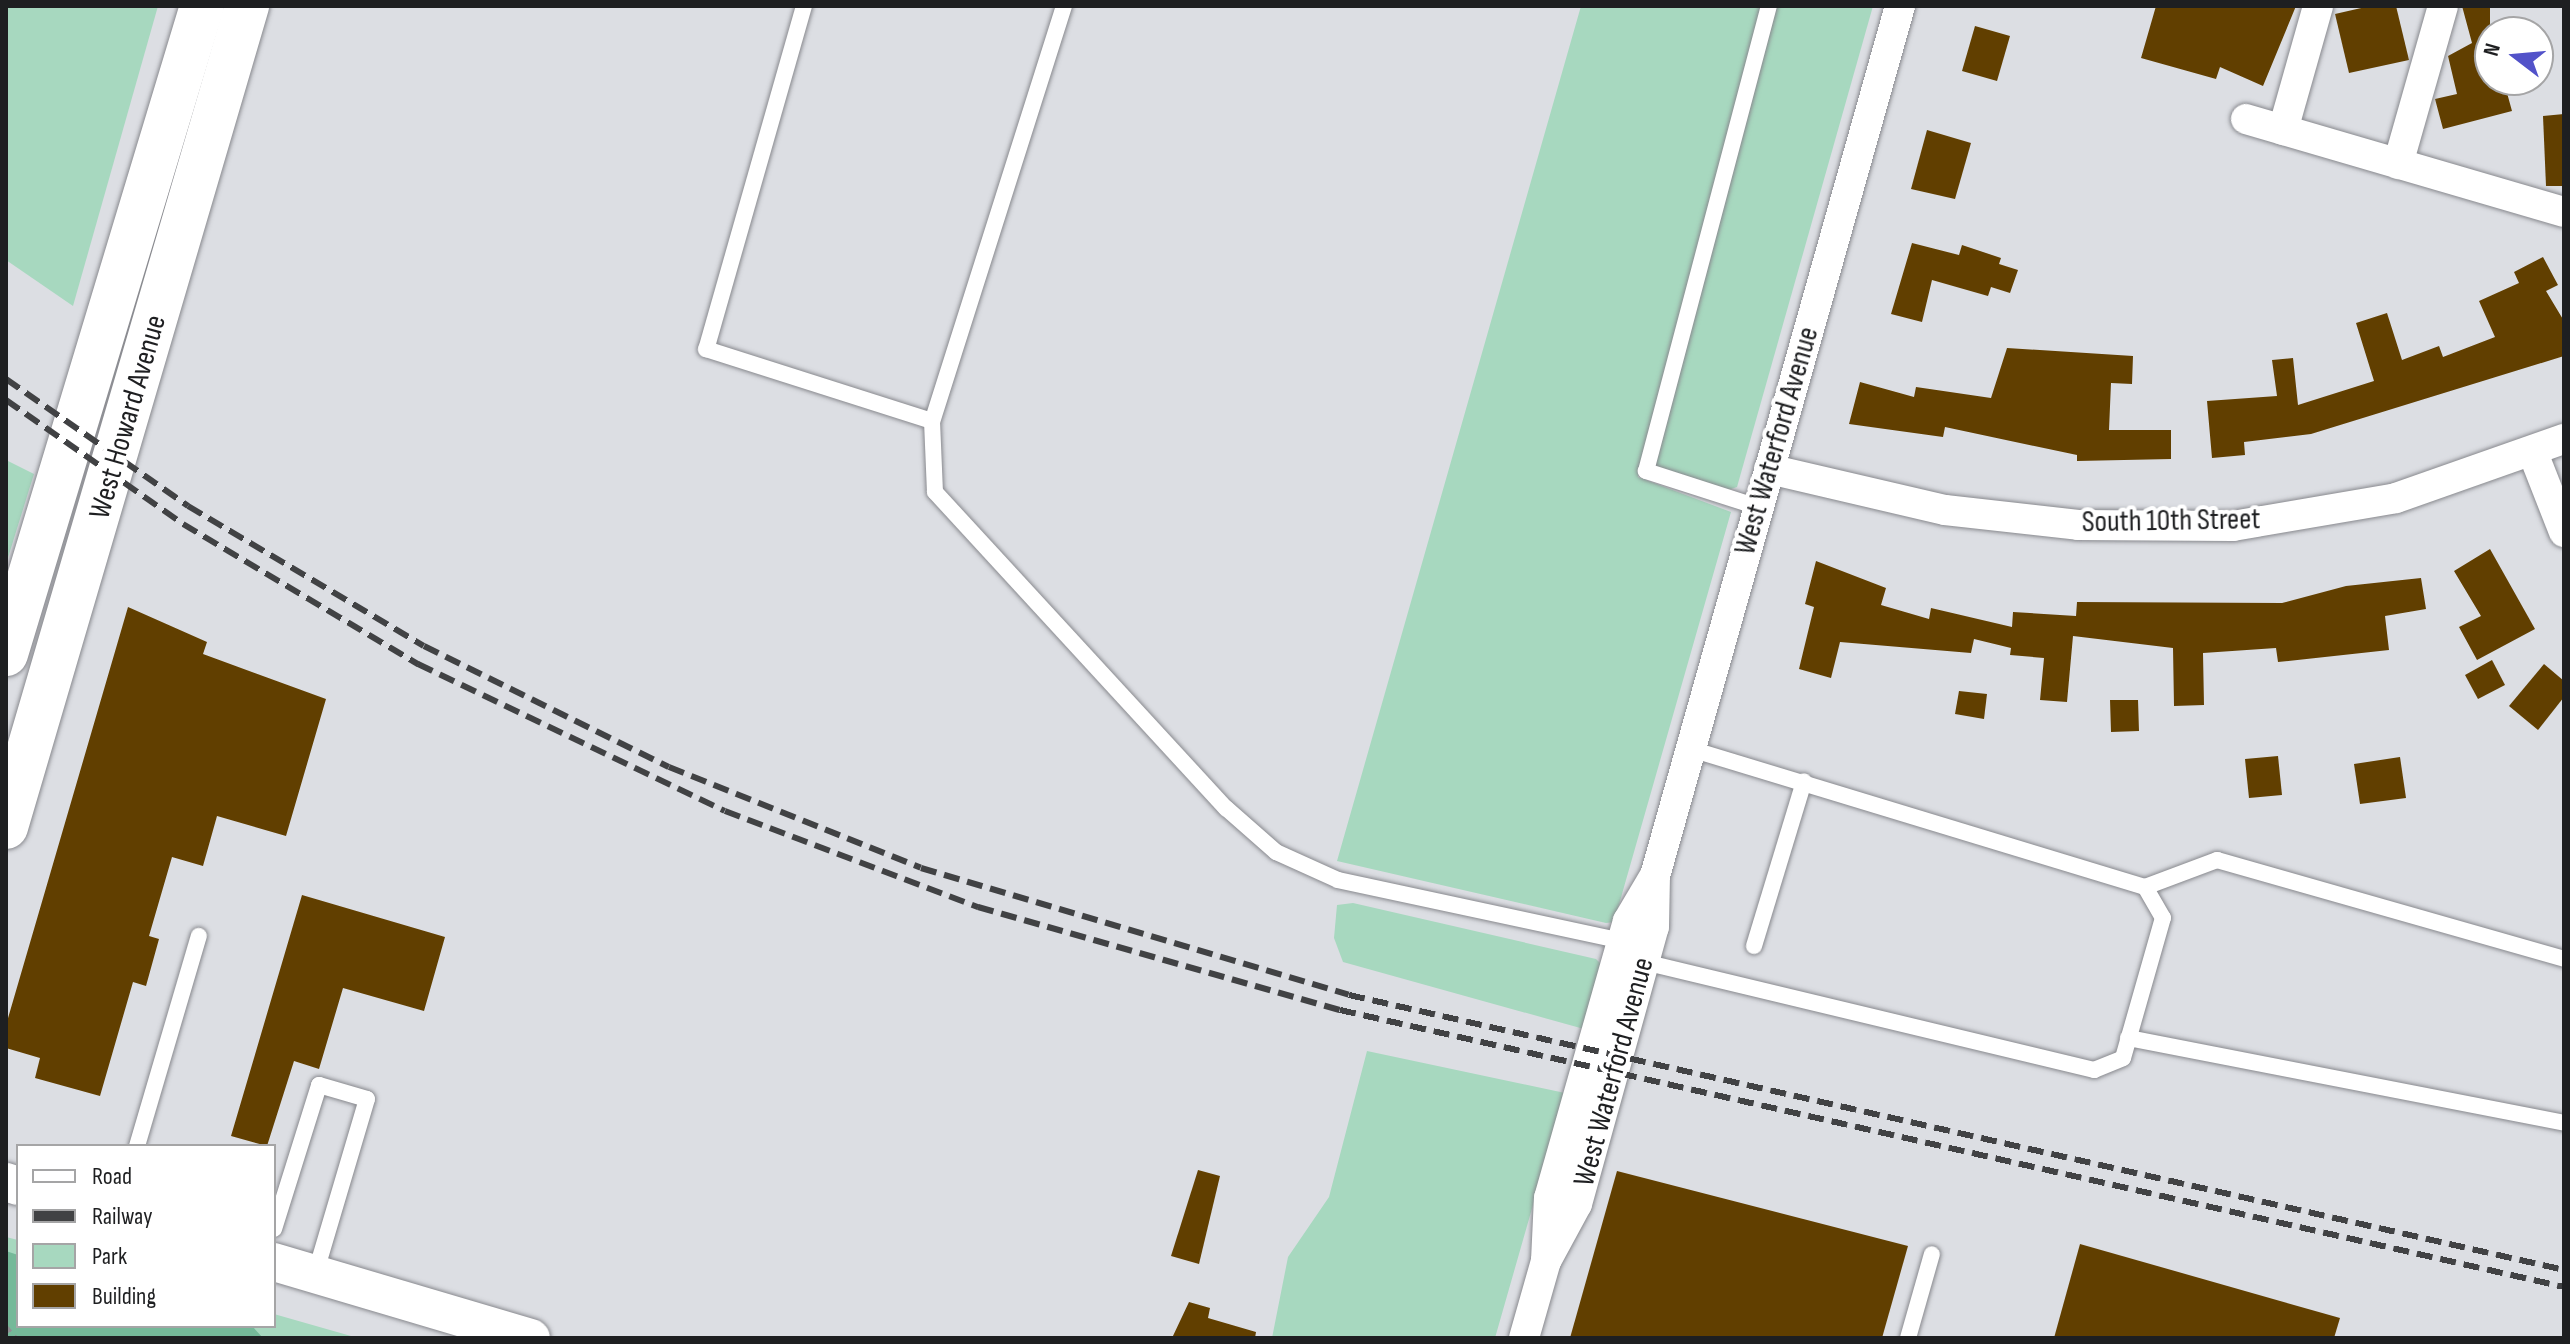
<!DOCTYPE html>
<html>
<head>
<meta charset="utf-8">
<style>
	body { margin:0 }
	#map { position:relative; width:2570px; height:1344px; overflow:hidden; background:#dcdee3; font-family:"Sofia Sans Condensed",sans-serif }
	div>[style] { position:absolute }
	.green>* { inset:0; background:#a7d8bf }
	.forest>* { inset:0; background:#75b999 }
	.building>* { inset:0; background:#613f00 }
	.path>* { height:5px; margin-top:-2.5px; transform-origin:0; background:repeating-linear-gradient(90deg,#8f9194 0 6px,transparent 0 12px) }
	.roads { filter:drop-shadow(0 0 2px #88898e) drop-shadow(0 0 2px #88898e) }
	.service>* { height:16px; margin:-8px; padding:0 8px; transform-origin:8px; border-radius:8px; background:#fff }
	.minor>* { height:30px; margin:-15px; padding:0 15px; transform-origin:15px; border-radius:15px; background:#fff }
	.tertiary>* { height:38px; margin:-19px; padding:0 19px; transform-origin:19px; border-radius:19px; background:#fff }
	.secondary>* { height:44px; margin:-22px; padding:0 22px; transform-origin:22px; border-radius:22px; background:#fff }
	.rail>* { height:6px; margin-top:-3px; transform-origin:0; background:repeating-linear-gradient(90deg,#414244 0 16px,transparent 0 24px) }
	span { translate:-50% -50%; white-space:nowrap; text-align:center; line-height:1.15; -webkit-text-stroke:8px #fff; paint-order:stroke }
	.street-label { font-size:30px; color:#1e1f21 }
	.frame { position:absolute; inset:0; border:8px solid #1e1f21; pointer-events:none }
	.legend { position:absolute; left:16px; top:1144px; width:260px; height:184px; box-sizing:border-box; background:#fff; border:2px solid #a5a5a6; margin:0; padding:10px 14px; list-style:none; font-size:24px; color:#1e1f21 }
	.legend li { display:flex; align-items:center; gap:16px; height:40px }
	.legend b { width:40px; border:2px solid #a5a5a6 }
	.north { position:absolute; left:2474px; top:16px; width:80px; height:80px; box-sizing:border-box; background:#fff; border:2px solid #a5a5a6; border-radius:50%; rotate:286deg; font-size:22px; font-weight:700; line-height:32px; text-align:center; color:#1e1f21 }
	.north::after { content:''; display:block; margin:auto; width:28px; height:36px; background:#5252c9; clip-path:polygon(50% 0,100% 100%,50% 72%,0 100%) }
</style>
</head>
<body>
<div id="map">
	<div class="green">
		<i style="clip-path:polygon(6px 6px,158px 6px,73px 306px,6px 260px)"></i>
		<i style="clip-path:polygon(1581px 6px,1762px 6px,1638px 477px,1731px 512px,1614px 922px,1606px 923px,1337px 861px)"></i>
		<i style="clip-path:polygon(1777px 6px,1873px 6px,1737px 487px,1728px 490px,1655px 467px)"></i>
		<i style="clip-path:polygon(6px 460px,34px 474px,6px 564px)"></i>
		<i style="clip-path:polygon(1353px 903px,1596px 959px,1602px 965px,1584px 1029px,1343px 962px,1334px 938px,1337px 905px)"></i>
		<i style="clip-path:polygon(1367px 1051px,1565px 1093px,1495px 1338px,1272px 1338px,1288px 1257px,1329px 1197px)"></i>
		<i style="clip-path:polygon(6px 1237px,18px 1240px,18px 1326px,274px 1326px,274px 1314px,358px 1338px,6px 1338px)"></i>
	</div>
	<div class="forest">
		<i style="clip-path:polygon(6px 1251px,18px 1255px,18px 1326px,252px 1326px,263px 1338px,6px 1338px)"></i>
	</div>
	<div class="building">
		<i style="clip-path:polygon(2156px 6px,2296px 6px,2263px 86px,2220px 67px,2216px 79px,2141px 58px)"></i>
		<i style="clip-path:polygon(2370px 6px,2396px 6px,2409px 60px,2349px 73px,2335px 14px)"></i>
		<i style="clip-path:polygon(2462px 6px,2490px 6px,2490px 85px,2504px 82px,2512px 111px,2443px 129px,2435px 99px,2457px 94px,2448px 56px,2472px 43px)"></i>
		<i style="clip-path:polygon(1975px 26px,2010px 36px,1997px 81px,1962px 71px)"></i>
		<i style="clip-path:polygon(2564px 114px,2564px 186px,2546px 186px,2543px 116px)"></i>
		<i style="clip-path:polygon(1927px 130px,1971px 143px,1955px 199px,1911px 189px)"></i>
		<i style="clip-path:polygon(1912px 243px,1959px 255px,1962px 245px,2001px 258px,1999px 264px,2018px 270px,2010px 293px,1991px 287px,1988px 296px,1932px 280px,1922px 322px,1891px 314px)"></i>
		<i style="clip-path:polygon(2543px 257px,2558px 285px,2546px 291px,2564px 321px,2564px 356px,2311px 434px,2244px 442px,2245px 455px,2212px 458px,2207px 401px,2277px 396px,2272px 360px,2293px 358px,2298px 405px,2374px 381px,2356px 323px,2387px 313px,2402px 360px,2439px 346px,2443px 357px,2495px 337px,2479px 301px,2519px 283px,2514px 272px)"></i>
		<i style="clip-path:polygon(2007px 348px,2133px 356px,2132px 384px,2111px 383px,2109px 430px,2171px 430px,2171px 459px,2077px 461px,2077px 455px,1945px 427px,1943px 437px,1849px 424px,1860px 382px,1914px 397px,1916px 387px,1991px 398px)"></i>
		<i style="clip-path:polygon(2490px 549px,2535px 629px,2477px 660px,2459px 627px,2481px 616px,2454px 571px)"></i>
		<i style="clip-path:polygon(1816px 561px,1886px 588px,1881px 605px,1929px 619px,1931px 608px,2012px 627px,2013px 612px,2076px 616px,2077px 602px,2282px 603px,2346px 586px,2421px 578px,2426px 609px,2385px 616px,2389px 650px,2278px 662px,2276px 648px,2203px 653px,2204px 705px,2174px 706px,2173px 648px,2073px 636px,2067px 702px,2040px 700px,2044px 658px,2010px 655px,2011px 648px,1974px 639px,1971px 653px,1840px 642px,1831px 678px,1799px 669px,1814px 607px,1805px 604px)"></i>
		<i style="clip-path:polygon(128px 607px,207px 642px,203px 654px,326px 699px,286px 836px,217px 816px,203px 866px,172px 857px,149px 936px,159px 939px,146px 986px,133px 982px,100px 1096px,35px 1078px,40px 1058px,6px 1048px,6px 1025px)"></i>
		<i style="clip-path:polygon(2492px 660px,2505px 685px,2478px 699px,2465px 675px)"></i>
		<i style="clip-path:polygon(2544px 664px,2564px 681px,2564px 697px,2538px 730px,2509px 706px)"></i>
		<i style="clip-path:polygon(1959px 691px,1987px 694px,1984px 719px,1955px 714px)"></i>
		<i style="clip-path:polygon(2110px 700px,2138px 700px,2139px 731px,2111px 732px)"></i>
		<i style="clip-path:polygon(2278px 756px,2282px 795px,2249px 798px,2245px 759px)"></i>
		<i style="clip-path:polygon(2400px 757px,2406px 798px,2360px 804px,2354px 764px)"></i>
		<i style="clip-path:polygon(302px 895px,445px 937px,424px 1011px,343px 988px,319px 1069px,294px 1061px,267px 1146px,231px 1136px)"></i>
		<i style="clip-path:polygon(1198px 1170px,1220px 1176px,1199px 1264px,1171px 1256px)"></i>
		<i style="clip-path:polygon(1617px 1171px,1908px 1246px,1882px 1338px,1570px 1338px)"></i>
		<i style="clip-path:polygon(2080px 1244px,2340px 1318px,2334px 1338px,2054px 1338px)"></i>
		<i style="clip-path:polygon(1189px 1302px,1210px 1308px,1208px 1318px,1256px 1332px,1255px 1338px,1172px 1338px)"></i>
	</div>
	<div class="path">
		<i style="left:6px;top:1327px;width:15px;rotate:48deg"></i>
	</div>
	<div class="roads">
		<div class="service">
			<i style="left:804px;top:6px;width:357px;rotate:105.9deg"></i>
			<i style="left:706px;top:349px;width:237px;rotate:17.7deg"></i>
			<i style="left:1064px;top:6px;width:435px;rotate:107.6deg"></i>
			<i style="left:932px;top:421px;width:71px;rotate:87.6deg"></i>
			<i style="left:935px;top:492px;width:430px;rotate:47.4deg"></i>
			<i style="left:1226px;top:808px;width:67px;rotate:41.3deg"></i>
			<i style="left:1276px;top:852px;width:68px;rotate:24.3deg"></i>
			<i style="left:1338px;top:880px;width:296px;rotate:12.1deg"></i>
			<i style="left:1758px;top:507px;width:118px;rotate:-162.2deg"></i>
			<i style="left:1646px;top:471px;width:481px;rotate:-75.2deg"></i>
			<i style="left:2145px;top:887px;width:77px;rotate:-20.6deg"></i>
			<i style="left:2217px;top:860px;width:361px;rotate:15.9deg"></i>
			<i style="left:1754px;top:946px;width:172px;rotate:-73.1deg"></i>
			<i style="left:1644px;top:962px;width:463px;rotate:13.5deg"></i>
			<i style="left:2094px;top:1070px;width:31px;rotate:-22deg"></i>
			<i style="left:2123px;top:1058px;width:146px;rotate:-74.1deg"></i>
			<i style="left:2163px;top:918px;width:36px;rotate:-120deg"></i>
			<i style="left:2145px;top:887px;width:475px;rotate:-163.1deg"></i>
			<i style="left:2128px;top:1038px;width:444px;rotate:11deg"></i>
			<i style="left:137px;top:1146px;width:219px;rotate:-73.6deg"></i>
			<i style="left:274px;top:1229px;width:151px;rotate:-72.6deg"></i>
			<i style="left:319px;top:1085px;width:50px;rotate:16.3deg"></i>
			<i style="left:367px;top:1099px;width:183px;rotate:106.5deg"></i>
			<i style="left:1908px;top:1338px;width:87px;rotate:-74.1deg"></i>
		</div>
		<div class="minor">
			<i style="left:2246px;top:119px;width:331px;rotate:16.3deg"></i>
			<i style="left:2283px;top:130px;width:129px;rotate:-74.2deg"></i>
			<i style="left:2398px;top:164px;width:164px;rotate:-74.1deg"></i>
			<i style="left:2533px;top:453px;width:85px;rotate:68.6deg"></i>
			<i style="left:1769px;top:469px;width:181px;rotate:13.1deg"></i>
			<i style="left:1945px;top:510px;width:134px;rotate:6.4deg"></i>
			<i style="left:2078px;top:525px;width:155px;rotate:0.4deg"></i>
			<i style="left:2233px;top:526px;width:165px;rotate:-9.7deg"></i>
			<i style="left:2396px;top:498px;width:178px;rotate:-19.4deg"></i>
			<i style="left:1546px;top:1261px;width:65px;rotate:-61.5deg"></i>
			<i style="left:1577px;top:1204px;width:288px;rotate:-74.5deg"></i>
			<i style="left:1654px;top:927px;width:51px;rotate:-88.9deg"></i>
			<i style="left:1655px;top:876px;width:904px;rotate:-74.27deg"></i>
			<i style="left:1524px;top:1338px;width:80px;rotate:-74.1deg"></i>
			<i style="left:1546px;top:1261px;width:63px;rotate:-87.3deg"></i>
			<i style="left:1549px;top:1198px;width:288px;rotate:-74.1deg"></i>
			<i style="left:1628px;top:921px;width:51px;rotate:-59.4deg"></i>
		</div>
		<div class="tertiary">
			<i style="left:6px;top:1182px;width:13px;rotate:18deg"></i>
			<i style="left:274px;top:1262px;width:268px;rotate:16.5deg"></i>
		</div>
		<div class="secondary">
			<i style="left:6px;top:654px;width:677px;rotate:-73.17deg"></i>
			<i style="left:6px;top:827px;width:856px;rotate:-73.64deg"></i>
		</div>
	</div>
	<div class="rail">
		<i style="left:6px;top:379px;width:222px;rotate:34.9deg"></i>
		<i style="left:188px;top:506px;width:274px;rotate:30.7deg"></i>
		<i style="left:424px;top:646px;width:273px;rotate:26.3deg"></i>
		<i style="left:669px;top:767px;width:271px;rotate:21.8deg"></i>
		<i style="left:921px;top:868px;width:446px;rotate:16.5deg"></i>
		<i style="left:1349px;top:995px;width:1246px;rotate:12.75deg"></i>
		<i style="left:6px;top:400px;width:216px;rotate:35deg"></i>
		<i style="left:183px;top:524px;width:274px;rotate:30.8deg"></i>
		<i style="left:418px;top:664px;width:340px;rotate:25.6deg"></i>
		<i style="left:725px;top:811px;width:271px;rotate:20.8deg"></i>
		<i style="left:978px;top:907px;width:376px;rotate:15.9deg"></i>
		<i style="left:1340px;top:1010px;width:1255px;rotate:12.75deg"></i>
	</div>
	<div class="street-label">
		<span style="left:128px;top:417px;rotate:-74deg">West Howard Avenue</span>
		<span style="left:1777px;top:441px;rotate:-74deg">West Waterford Avenue</span>
		<span style="left:2171px;top:521px;rotate:-1deg">South 10th Street</span>
		<span style="left:1614px;top:1072px;rotate:-75deg">West Waterford Avenue</span>
	</div>
	<div class="frame"></div>
	<ul class="legend">
	<li><b style="height:10px;background:#fff"></b>Road</li>
	<li><b style="height:10px;background:#414244"></b>Railway</li>
	<li><b style="height:22px;background:#a7d8bf"></b>Park</li>
	<li><b style="height:22px;background:#613f00"></b>Building</li>
	</ul>
	<div class="north">N</div>
</div>
</body>
</html>
